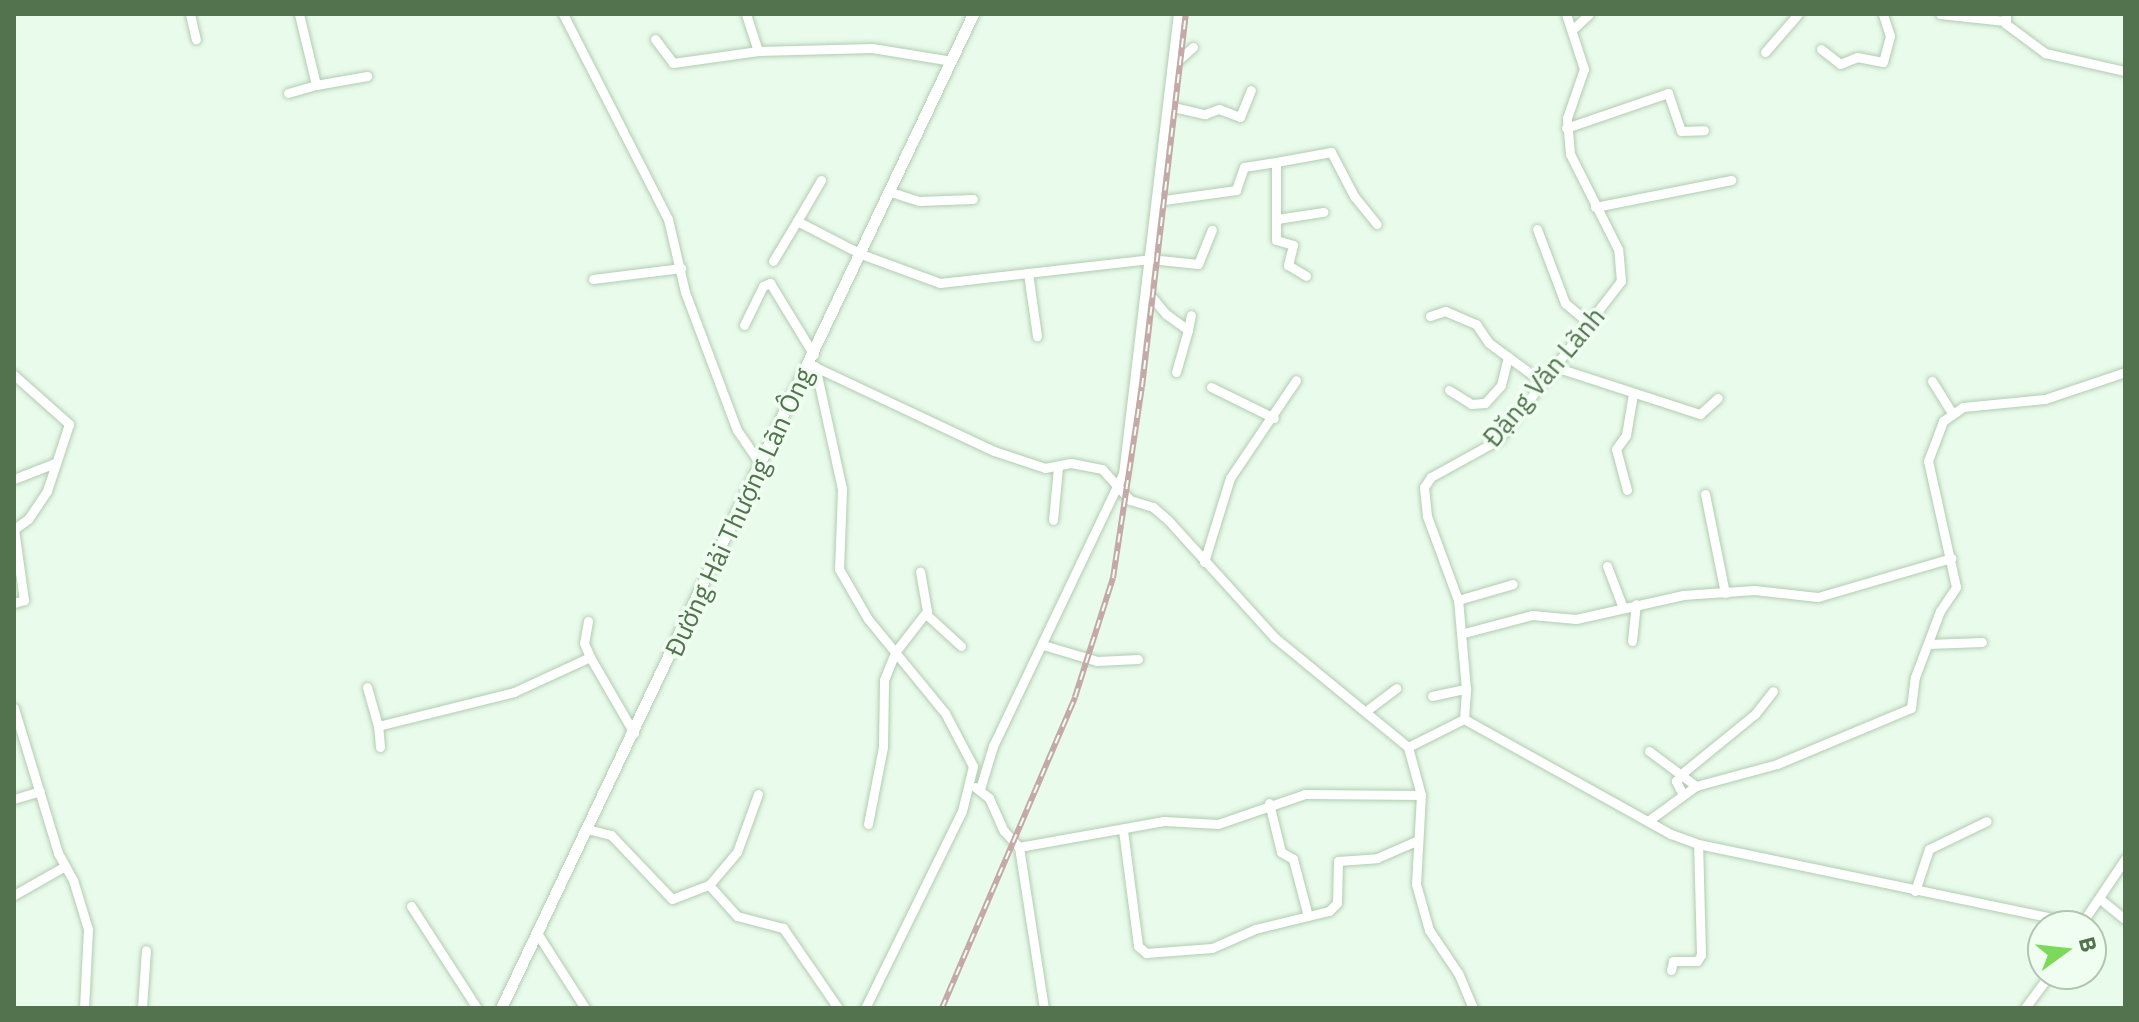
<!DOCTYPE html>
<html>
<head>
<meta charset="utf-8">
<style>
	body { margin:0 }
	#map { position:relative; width:2139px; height:1022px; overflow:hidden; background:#e9fbeb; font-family:"IBM Plex Sans",sans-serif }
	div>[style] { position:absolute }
	.roads { filter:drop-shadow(0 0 2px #b1ccb0) drop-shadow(0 0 2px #b1ccb0) }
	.minor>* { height:9px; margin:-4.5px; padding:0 4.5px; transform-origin:4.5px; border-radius:4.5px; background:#fff }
	.tertiary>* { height:11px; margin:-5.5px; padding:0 5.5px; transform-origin:5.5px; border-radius:5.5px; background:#fff }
	.rail>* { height:6px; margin-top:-3px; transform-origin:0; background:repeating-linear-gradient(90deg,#effef1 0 9px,#c4a9a8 0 18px); box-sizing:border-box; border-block:2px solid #c4a9a8 }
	span { translate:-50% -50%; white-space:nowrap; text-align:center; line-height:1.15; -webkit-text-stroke:7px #effef1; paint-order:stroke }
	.street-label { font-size:26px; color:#53734f }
	.frame { position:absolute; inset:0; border:16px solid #53734f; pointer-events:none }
	.north { position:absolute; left:2027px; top:910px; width:80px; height:80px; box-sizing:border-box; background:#effef1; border:2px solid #b1c6b0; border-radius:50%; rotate:75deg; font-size:22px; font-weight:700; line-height:32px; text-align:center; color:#53734f }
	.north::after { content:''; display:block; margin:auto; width:28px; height:36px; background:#7bda59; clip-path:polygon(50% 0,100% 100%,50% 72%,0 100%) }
</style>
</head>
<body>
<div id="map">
	<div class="roads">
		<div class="minor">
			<i style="left:190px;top:14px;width:26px;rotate:77deg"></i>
			<i style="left:299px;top:14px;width:73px;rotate:76.5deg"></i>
			<i style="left:316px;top:85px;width:52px;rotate:-10deg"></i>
			<i style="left:563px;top:14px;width:230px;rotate:62.9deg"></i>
			<i style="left:668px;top:219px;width:75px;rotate:76.9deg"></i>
			<i style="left:685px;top:292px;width:147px;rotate:69.4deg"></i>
			<i style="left:737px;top:430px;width:42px;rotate:55.6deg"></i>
			<i style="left:746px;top:14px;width:39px;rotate:72deg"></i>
			<i style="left:758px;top:51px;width:114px;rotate:-1.5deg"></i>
			<i style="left:872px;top:48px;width:81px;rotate:9.2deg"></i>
			<i style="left:1940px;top:14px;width:65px;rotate:6.1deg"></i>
			<i style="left:2006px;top:14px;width:10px;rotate:90deg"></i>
			<i style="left:2006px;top:24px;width:49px;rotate:36.6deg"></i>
			<i style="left:2045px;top:53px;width:82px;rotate:12.7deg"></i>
			<i style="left:1572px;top:30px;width:23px;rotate:-43deg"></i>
			<i style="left:655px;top:39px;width:30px;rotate:53deg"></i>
			<i style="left:673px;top:63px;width:86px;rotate:-8deg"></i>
			<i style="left:1821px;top:49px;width:24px;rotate:38deg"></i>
			<i style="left:1840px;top:64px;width:18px;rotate:-22deg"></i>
			<i style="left:1857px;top:57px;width:26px;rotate:11deg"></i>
			<i style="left:1883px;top:62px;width:27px;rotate:-75deg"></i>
			<i style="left:1890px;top:36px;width:23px;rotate:-108deg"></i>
			<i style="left:1765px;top:52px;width:50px;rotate:-49deg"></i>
			<i style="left:1173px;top:65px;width:27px;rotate:-42deg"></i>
			<i style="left:288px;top:93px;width:29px;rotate:-16deg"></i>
			<i style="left:1169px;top:106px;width:37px;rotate:13deg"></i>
			<i style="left:1205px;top:114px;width:15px;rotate:-20deg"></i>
			<i style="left:1219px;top:109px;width:22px;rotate:21deg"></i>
			<i style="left:1240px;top:117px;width:29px;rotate:-68deg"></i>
			<i style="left:1566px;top:128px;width:108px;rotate:-18.9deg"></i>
			<i style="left:1668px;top:93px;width:40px;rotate:71.1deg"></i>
			<i style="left:1681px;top:131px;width:23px;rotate:-2deg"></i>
			<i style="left:1276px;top:162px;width:56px;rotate:-10.3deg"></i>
			<i style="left:1331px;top:152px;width:50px;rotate:62.4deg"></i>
			<i style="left:1354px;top:196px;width:36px;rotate:51deg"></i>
			<i style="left:821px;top:180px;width:48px;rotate:120.3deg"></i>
			<i style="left:797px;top:221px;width:72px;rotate:27.3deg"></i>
			<i style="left:861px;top:254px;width:84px;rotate:20.2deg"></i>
			<i style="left:940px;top:283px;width:211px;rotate:-6.5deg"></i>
			<i style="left:1150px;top:259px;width:48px;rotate:5.9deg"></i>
			<i style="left:1198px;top:264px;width:37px;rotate:-68deg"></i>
			<i style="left:891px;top:192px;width:29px;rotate:18deg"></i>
			<i style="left:919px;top:201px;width:54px;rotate:-2.1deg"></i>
			<i style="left:1157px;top:201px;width:80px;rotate:-7.9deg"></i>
			<i style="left:1236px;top:190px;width:24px;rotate:-71deg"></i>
			<i style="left:1244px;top:167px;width:32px;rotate:-9deg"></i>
			<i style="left:1276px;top:162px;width:78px;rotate:90deg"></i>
			<i style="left:1276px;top:240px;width:18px;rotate:16deg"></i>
			<i style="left:1293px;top:245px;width:21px;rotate:104deg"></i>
			<i style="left:1288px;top:265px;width:21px;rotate:31deg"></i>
			<i style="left:1595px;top:207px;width:139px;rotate:-11.2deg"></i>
			<i style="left:1277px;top:219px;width:47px;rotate:-8.7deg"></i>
			<i style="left:1537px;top:229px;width:79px;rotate:69.3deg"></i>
			<i style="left:1565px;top:303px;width:30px;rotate:40deg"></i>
			<i style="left:773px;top:261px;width:47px;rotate:-59deg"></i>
			<i style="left:1028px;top:273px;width:64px;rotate:81.9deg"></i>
			<i style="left:593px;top:279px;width:89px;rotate:-7.1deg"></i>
			<i style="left:1145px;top:289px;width:33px;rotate:50deg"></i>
			<i style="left:1166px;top:314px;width:27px;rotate:36deg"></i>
			<i style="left:1188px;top:330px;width:15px;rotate:-79deg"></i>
			<i style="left:1430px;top:316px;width:16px;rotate:-18deg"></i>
			<i style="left:1445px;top:311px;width:34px;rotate:23deg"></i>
			<i style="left:1476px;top:324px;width:23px;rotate:56deg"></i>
			<i style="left:1489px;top:343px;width:64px;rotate:36.2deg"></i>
			<i style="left:744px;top:325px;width:43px;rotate:-64deg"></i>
			<i style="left:763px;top:286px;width:8px;rotate:-23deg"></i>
			<i style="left:770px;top:283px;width:84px;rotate:58.6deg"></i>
			<i style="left:809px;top:364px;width:204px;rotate:25.2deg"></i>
			<i style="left:994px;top:451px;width:54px;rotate:18.4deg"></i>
			<i style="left:1045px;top:468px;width:26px;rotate:-11deg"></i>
			<i style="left:1071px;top:463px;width:32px;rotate:11deg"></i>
			<i style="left:1102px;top:469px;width:42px;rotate:47.9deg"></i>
			<i style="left:1130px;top:500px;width:24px;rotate:17deg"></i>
			<i style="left:1153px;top:507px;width:20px;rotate:41deg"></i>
			<i style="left:1168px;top:520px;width:158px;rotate:47.8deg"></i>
			<i style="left:1274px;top:637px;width:173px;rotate:39.4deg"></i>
			<i style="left:815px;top:366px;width:126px;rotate:77.6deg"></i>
			<i style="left:842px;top:489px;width:80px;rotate:92.1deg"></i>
			<i style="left:839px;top:569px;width:58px;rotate:59.9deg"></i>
			<i style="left:868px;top:619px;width:122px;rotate:50.7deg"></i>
			<i style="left:945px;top:713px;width:60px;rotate:62.2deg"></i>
			<i style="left:973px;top:766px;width:46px;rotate:103.7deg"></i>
			<i style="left:962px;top:811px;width:220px;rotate:116.2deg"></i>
			<i style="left:1552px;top:366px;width:156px;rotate:18deg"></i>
			<i style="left:1700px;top:414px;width:24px;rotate:-42deg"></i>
			<i style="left:1176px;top:372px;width:44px;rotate:-74.1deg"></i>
			<i style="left:14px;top:375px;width:74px;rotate:41.7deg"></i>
			<i style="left:69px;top:424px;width:71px;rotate:108.2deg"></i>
			<i style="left:47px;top:491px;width:34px;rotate:124deg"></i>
			<i style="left:28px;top:519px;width:17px;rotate:144deg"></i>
			<i style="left:1932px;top:381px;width:38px;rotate:58deg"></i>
			<i style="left:1211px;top:387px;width:70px;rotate:26.2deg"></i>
			<i style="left:1449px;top:390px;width:26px;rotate:32deg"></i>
			<i style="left:1471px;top:404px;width:14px;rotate:-4deg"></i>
			<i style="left:1485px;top:403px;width:24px;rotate:-48deg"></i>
			<i style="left:1501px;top:385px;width:29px;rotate:-76deg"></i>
			<i style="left:14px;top:479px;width:44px;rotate:-21.3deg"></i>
			<i style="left:1627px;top:490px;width:42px;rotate:-105deg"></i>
			<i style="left:1616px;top:449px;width:17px;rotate:-54deg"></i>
			<i style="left:1626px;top:435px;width:42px;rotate:-80.3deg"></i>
			<i style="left:1705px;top:494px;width:101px;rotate:78.6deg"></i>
			<i style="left:1053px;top:520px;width:53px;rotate:-84.6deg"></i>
			<i style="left:14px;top:529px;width:72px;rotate:82deg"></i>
			<i style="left:24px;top:600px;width:10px;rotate:163deg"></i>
			<i style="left:1204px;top:562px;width:88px;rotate:-72.8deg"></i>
			<i style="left:1230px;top:478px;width:118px;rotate:-56deg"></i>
			<i style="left:1607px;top:566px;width:45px;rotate:69.1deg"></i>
			<i style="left:1458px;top:600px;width:57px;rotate:-16.2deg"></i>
			<i style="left:927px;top:615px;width:46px;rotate:42.4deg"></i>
			<i style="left:588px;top:621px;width:22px;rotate:100deg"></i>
			<i style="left:584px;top:643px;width:15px;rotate:67deg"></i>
			<i style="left:1464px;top:633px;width:70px;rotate:-14.8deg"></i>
			<i style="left:1532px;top:615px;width:44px;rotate:5.2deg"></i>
			<i style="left:1576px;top:619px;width:110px;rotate:-12.6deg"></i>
			<i style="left:1683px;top:595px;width:71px;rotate:-4deg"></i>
			<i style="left:1754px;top:590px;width:64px;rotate:6.2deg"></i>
			<i style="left:1818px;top:597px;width:139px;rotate:-16.3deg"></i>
			<i style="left:1632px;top:641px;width:37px;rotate:-84deg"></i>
			<i style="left:1928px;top:644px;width:54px;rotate:-2.1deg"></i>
			<i style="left:1043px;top:645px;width:56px;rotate:16.5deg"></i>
			<i style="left:1097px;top:661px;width:41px;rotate:-2.8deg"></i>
			<i style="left:367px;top:687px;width:41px;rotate:74.2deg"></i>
			<i style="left:1432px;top:696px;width:35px;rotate:-12deg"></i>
			<i style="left:14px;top:708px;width:152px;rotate:73.1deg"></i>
			<i style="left:58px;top:853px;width:31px;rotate:61deg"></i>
			<i style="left:73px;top:880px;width:51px;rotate:73deg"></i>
			<i style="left:88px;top:929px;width:79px;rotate:92.9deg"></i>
			<i style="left:1366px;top:711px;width:38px;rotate:-37deg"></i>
			<i style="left:1464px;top:719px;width:237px;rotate:29.1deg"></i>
			<i style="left:1671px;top:834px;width:29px;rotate:20deg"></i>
			<i style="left:1698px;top:844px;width:391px;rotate:11.8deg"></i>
			<i style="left:380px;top:747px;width:21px;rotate:-95deg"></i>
			<i style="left:378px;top:726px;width:140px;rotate:-14deg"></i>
			<i style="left:514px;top:692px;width:84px;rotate:-24.7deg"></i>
			<i style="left:590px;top:657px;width:88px;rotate:59.9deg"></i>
			<i style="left:1649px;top:751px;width:59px;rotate:36.7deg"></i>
			<i style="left:975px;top:787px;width:18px;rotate:38deg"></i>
			<i style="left:989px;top:798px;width:36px;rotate:66deg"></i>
			<i style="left:1004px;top:831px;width:22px;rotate:47deg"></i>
			<i style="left:1019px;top:847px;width:163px;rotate:81.2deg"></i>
			<i style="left:980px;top:789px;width:45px;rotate:-73.2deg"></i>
			<i style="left:993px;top:746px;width:301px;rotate:-64.5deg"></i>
			<i style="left:1123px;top:474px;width:463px;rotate:-83.2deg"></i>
			<i style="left:758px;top:794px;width:62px;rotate:109.9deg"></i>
			<i style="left:737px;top:852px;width:43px;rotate:130.3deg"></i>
			<i style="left:709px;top:885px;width:42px;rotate:47.9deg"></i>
			<i style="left:737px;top:916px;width:48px;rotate:14.6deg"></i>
			<i style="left:783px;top:928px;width:97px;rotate:55.5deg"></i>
			<i style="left:1683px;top:795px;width:16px;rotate:-117deg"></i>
			<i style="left:1676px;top:781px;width:13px;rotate:-48deg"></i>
			<i style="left:1685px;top:771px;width:90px;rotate:-39.2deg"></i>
			<i style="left:1755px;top:714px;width:29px;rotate:-52deg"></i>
			<i style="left:14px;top:799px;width:27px;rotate:-17deg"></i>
			<i style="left:1269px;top:803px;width:50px;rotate:76.2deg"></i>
			<i style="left:1281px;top:852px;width:14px;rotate:30deg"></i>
			<i style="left:1293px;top:859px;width:59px;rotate:75.3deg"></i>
			<i style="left:1648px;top:821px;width:59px;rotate:-36.1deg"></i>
			<i style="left:1696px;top:786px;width:84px;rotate:-15.2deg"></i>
			<i style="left:1777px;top:764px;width:145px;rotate:-22.7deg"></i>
			<i style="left:1911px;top:708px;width:31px;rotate:-83deg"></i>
			<i style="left:1915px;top:677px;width:71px;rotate:-69.3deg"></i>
			<i style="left:1940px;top:611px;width:29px;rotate:-56deg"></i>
			<i style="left:1956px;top:587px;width:129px;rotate:-102.5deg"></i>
			<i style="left:1928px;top:461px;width:43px;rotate:-69.4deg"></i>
			<i style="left:1943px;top:421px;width:24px;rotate:-35deg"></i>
			<i style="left:1963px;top:407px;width:82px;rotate:-5.6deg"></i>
			<i style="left:2045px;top:399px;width:84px;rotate:-18.6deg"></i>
			<i style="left:868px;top:824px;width:78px;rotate:-79deg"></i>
			<i style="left:883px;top:747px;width:67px;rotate:-89.1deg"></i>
			<i style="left:884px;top:680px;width:31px;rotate:-68deg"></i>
			<i style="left:896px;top:651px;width:51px;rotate:-52.2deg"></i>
			<i style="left:927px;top:611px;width:40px;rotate:-100deg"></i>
			<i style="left:587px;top:829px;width:25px;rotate:14deg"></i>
			<i style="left:611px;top:835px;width:88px;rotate:46.4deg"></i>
			<i style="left:672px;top:899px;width:40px;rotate:-21deg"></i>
			<i style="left:1123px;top:830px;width:117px;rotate:82.6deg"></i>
			<i style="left:1138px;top:946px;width:11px;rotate:41deg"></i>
			<i style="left:1146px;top:953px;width:66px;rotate:-4.3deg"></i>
			<i style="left:1212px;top:948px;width:47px;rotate:-23.8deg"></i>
			<i style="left:1255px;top:929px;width:76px;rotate:-13.7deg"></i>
			<i style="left:1329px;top:911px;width:11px;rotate:-45deg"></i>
			<i style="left:1337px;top:903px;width:42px;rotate:-88.6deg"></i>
			<i style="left:1338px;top:861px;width:39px;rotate:-4deg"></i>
			<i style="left:1377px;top:858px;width:43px;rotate:-23.6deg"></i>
			<i style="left:1019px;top:847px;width:147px;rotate:-10.2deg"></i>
			<i style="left:1164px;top:821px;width:54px;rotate:3.2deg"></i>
			<i style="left:1218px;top:824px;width:92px;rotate:-19deg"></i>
			<i style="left:1305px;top:794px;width:116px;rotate:0.5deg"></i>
			<i style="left:1915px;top:891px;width:44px;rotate:-71.6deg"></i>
			<i style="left:1929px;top:849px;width:64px;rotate:-25.8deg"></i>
			<i style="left:14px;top:895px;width:59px;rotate:-29.6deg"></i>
			<i style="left:2100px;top:899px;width:32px;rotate:39deg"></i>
			<i style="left:411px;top:906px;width:121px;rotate:57.1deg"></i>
			<i style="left:2080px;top:926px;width:81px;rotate:-56.1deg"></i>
			<i style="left:537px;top:933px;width:89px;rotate:57.4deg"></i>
			<i style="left:1671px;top:970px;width:9px;rotate:-77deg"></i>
			<i style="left:1673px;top:961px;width:24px"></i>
			<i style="left:1697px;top:961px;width:7px;rotate:-56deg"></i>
			<i style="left:1701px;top:955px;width:111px;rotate:-91.5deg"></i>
			<i style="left:142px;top:1008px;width:58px;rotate:-86.1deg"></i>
			<i style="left:1473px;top:1008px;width:38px;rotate:-113deg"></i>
			<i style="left:1458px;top:973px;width:52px;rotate:-124deg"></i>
			<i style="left:1429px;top:930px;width:48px;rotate:-105.8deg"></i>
			<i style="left:1416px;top:884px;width:89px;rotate:-86.8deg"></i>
			<i style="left:1421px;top:795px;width:50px;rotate:-105.2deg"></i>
			<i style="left:1408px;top:747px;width:63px;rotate:-26.6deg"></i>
			<i style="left:1464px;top:719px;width:30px;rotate:-86deg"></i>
			<i style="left:1466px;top:689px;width:89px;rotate:-95.1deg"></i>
			<i style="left:1458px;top:600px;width:90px;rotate:-110.3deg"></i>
			<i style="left:1427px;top:516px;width:29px;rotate:-96deg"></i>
			<i style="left:1424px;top:487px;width:12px;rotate:-55deg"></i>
			<i style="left:1431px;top:477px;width:77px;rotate:-28.9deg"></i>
			<i style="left:1498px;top:440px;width:201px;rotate:-52.3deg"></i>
			<i style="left:1621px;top:281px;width:32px;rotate:-95deg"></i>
			<i style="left:1618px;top:249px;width:106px;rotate:-116.8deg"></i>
			<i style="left:1570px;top:154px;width:36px;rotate:-95deg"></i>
			<i style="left:1567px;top:118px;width:52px;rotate:-70.9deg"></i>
			<i style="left:1584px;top:69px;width:58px;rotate:-108.1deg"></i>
			<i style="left:2025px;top:1008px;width:42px;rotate:-53.7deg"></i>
		</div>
		<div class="tertiary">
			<i style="left:501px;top:1008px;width:1100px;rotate:-64.6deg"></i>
		</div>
	</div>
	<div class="rail">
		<i style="left:942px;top:1008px;width:338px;rotate:-66.8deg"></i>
		<i style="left:1075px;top:697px;width:125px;rotate:-72.3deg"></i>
		<i style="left:1113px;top:578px;width:193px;rotate:-81.4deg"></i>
		<i style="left:1142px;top:387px;width:376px;rotate:-83.3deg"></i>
	</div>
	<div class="street-label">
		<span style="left:1544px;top:377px;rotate:-50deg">Đặng Văn Lãnh</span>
		<span style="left:739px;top:512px;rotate:-65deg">Đường Hải Thượng Lãn Ông</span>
	</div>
	<div class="frame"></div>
	<div class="north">B</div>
</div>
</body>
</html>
